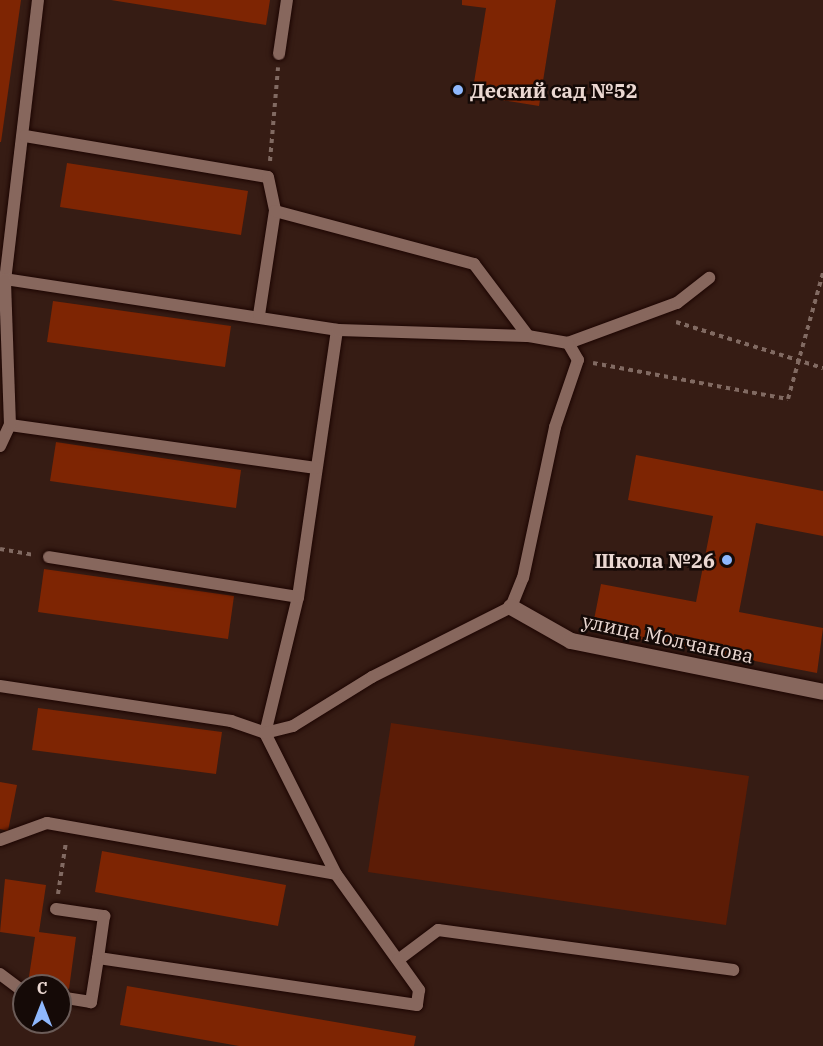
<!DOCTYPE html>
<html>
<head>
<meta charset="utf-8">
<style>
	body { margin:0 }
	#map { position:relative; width:823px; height:1046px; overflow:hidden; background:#361c14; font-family:"IBM Plex Serif",serif }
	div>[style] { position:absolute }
	.green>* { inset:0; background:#5c1c06 }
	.building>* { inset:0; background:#7e2503 }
	.path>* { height:4px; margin-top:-2px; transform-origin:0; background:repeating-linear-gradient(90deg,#816a62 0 4.5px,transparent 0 9px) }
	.roads { filter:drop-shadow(0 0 2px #1c0502) drop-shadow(0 0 2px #1c0502) }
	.service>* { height:12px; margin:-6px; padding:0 6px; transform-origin:6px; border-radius:6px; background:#87675d }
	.minor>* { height:16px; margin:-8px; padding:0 8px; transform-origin:8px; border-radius:8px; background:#87675d }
	.dots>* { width:16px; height:16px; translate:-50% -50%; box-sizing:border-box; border:3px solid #150a07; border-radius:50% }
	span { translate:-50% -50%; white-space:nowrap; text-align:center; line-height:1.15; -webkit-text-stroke:5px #150a07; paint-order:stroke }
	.poi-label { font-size:20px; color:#ebd8d2; font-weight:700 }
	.left { translate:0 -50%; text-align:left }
	.right { translate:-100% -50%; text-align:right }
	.street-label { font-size:20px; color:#ebd8d2 }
	.north { position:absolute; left:12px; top:974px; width:60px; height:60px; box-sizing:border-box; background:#150a07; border:2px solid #6b5c58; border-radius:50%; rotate:0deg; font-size:16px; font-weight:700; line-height:24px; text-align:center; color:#ebd8d2 }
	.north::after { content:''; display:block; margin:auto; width:21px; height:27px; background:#8fb8fd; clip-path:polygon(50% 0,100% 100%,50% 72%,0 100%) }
</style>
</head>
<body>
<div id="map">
	<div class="green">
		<i style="clip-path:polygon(391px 723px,749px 776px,726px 925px,368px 872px)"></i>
	</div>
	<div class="building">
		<i style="clip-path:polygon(0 0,21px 0,1px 142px,0 142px)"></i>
		<i style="clip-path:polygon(111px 0,270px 0,266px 25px)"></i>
		<i style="clip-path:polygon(462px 0,556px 0,539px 106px,472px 95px,486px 8px,462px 5px)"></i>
		<i style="clip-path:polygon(67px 163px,248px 191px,241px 235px,60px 207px)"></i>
		<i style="clip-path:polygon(53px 301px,231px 326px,225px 367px,47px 342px)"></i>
		<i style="clip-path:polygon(56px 442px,241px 470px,236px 508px,50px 481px)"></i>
		<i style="clip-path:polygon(636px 455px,823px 491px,823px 536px,756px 523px,739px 612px,823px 628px,817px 673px,592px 630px,601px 584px,696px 602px,713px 516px,628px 500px)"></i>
		<i style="clip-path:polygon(44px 569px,234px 596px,228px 639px,38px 612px)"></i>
		<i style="clip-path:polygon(38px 708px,222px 732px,216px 774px,32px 750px)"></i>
		<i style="clip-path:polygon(0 782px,17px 785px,8px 831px,0 829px)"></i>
		<i style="clip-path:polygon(102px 851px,286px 885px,278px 926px,95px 892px)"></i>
		<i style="clip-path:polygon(5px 879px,46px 885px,39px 932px,76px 937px,69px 989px,28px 983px,35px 937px,0 932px)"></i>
		<i style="clip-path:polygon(127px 986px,416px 1036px,414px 1046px,239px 1046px,120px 1025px)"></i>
	</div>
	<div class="path">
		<i style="left:270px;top:161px;width:94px;rotate:-85.1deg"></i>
		<i style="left:676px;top:322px;width:154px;rotate:17.4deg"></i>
		<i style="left:593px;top:363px;width:198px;rotate:10.5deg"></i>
		<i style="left:788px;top:399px;width:131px;rotate:-74.5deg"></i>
		<i style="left:0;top:549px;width:34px;rotate:10deg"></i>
		<i style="left:58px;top:894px;width:53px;rotate:-81.3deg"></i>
	</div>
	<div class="roads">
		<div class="service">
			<i style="left:38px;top:0;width:281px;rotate:96.7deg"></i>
			<i style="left:5px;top:279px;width:336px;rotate:8.7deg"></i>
			<i style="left:337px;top:330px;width:270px;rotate:98.3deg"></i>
			<i style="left:298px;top:597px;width:140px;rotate:103.6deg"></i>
			<i style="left:265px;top:733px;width:158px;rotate:63.3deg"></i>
			<i style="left:336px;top:874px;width:143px;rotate:54.4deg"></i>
			<i style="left:419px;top:990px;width:15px;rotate:98deg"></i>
			<i style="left:417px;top:1005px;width:322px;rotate:-171.6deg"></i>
			<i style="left:98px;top:958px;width:45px;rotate:99deg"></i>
			<i style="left:91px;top:1002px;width:31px;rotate:-171deg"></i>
			<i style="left:279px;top:54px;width:55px;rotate:-81.6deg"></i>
			<i style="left:25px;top:136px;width:246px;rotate:9.6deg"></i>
			<i style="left:268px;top:177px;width:35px;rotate:78deg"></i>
			<i style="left:259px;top:315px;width:105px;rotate:-81.3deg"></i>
			<i style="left:275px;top:211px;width:206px;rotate:14.9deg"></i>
			<i style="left:474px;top:264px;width:90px;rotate:53.1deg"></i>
			<i style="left:568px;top:343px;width:116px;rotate:-20.2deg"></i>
			<i style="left:677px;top:303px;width:41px;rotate:-38deg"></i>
			<i style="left:10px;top:425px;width:309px;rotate:8deg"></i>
			<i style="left:0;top:446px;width:23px;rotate:-65deg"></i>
			<i style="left:10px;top:425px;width:146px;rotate:-92deg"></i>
			<i style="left:49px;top:557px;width:252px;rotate:9.1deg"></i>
			<i style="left:0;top:686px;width:234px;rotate:8.6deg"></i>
			<i style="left:231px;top:721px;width:36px;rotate:19deg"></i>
			<i style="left:265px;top:733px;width:29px;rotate:-14deg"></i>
			<i style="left:293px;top:726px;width:93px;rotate:-31.8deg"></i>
			<i style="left:372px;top:677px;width:156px;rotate:-26.7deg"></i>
			<i style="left:511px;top:607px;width:31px;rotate:-68deg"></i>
			<i style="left:523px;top:578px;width:154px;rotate:-78deg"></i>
			<i style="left:555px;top:427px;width:71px;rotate:-71.1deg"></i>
			<i style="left:578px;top:360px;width:20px;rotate:-120deg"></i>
			<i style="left:568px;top:343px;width:41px;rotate:-170.1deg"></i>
			<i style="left:528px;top:336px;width:191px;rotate:-178.2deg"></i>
			<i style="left:0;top:840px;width:50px;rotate:-19.9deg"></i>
			<i style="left:47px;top:823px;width:293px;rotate:10deg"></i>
			<i style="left:56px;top:909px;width:49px;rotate:8.3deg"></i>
			<i style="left:104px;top:916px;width:42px;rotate:98.1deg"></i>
			<i style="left:398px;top:960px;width:50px;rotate:-36.9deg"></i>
			<i style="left:438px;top:930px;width:298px;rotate:7.7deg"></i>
			<i style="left:0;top:974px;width:30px;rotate:37deg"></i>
		</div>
		<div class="minor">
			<i style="left:511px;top:607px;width:69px;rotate:29.5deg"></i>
			<i style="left:571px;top:641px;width:257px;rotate:11.4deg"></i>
		</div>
	</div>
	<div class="dots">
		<i style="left:458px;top:90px;background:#8fb8fd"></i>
		<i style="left:727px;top:560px;background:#8fb8fd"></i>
	</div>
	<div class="poi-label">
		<span class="left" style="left:470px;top:90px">Деский сад №52</span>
		<span class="right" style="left:715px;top:560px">Школа №26</span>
	</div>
	<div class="street-label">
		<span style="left:668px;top:638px;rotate:12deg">улица Молчанова</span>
	</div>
	<div class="north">С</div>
</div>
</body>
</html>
